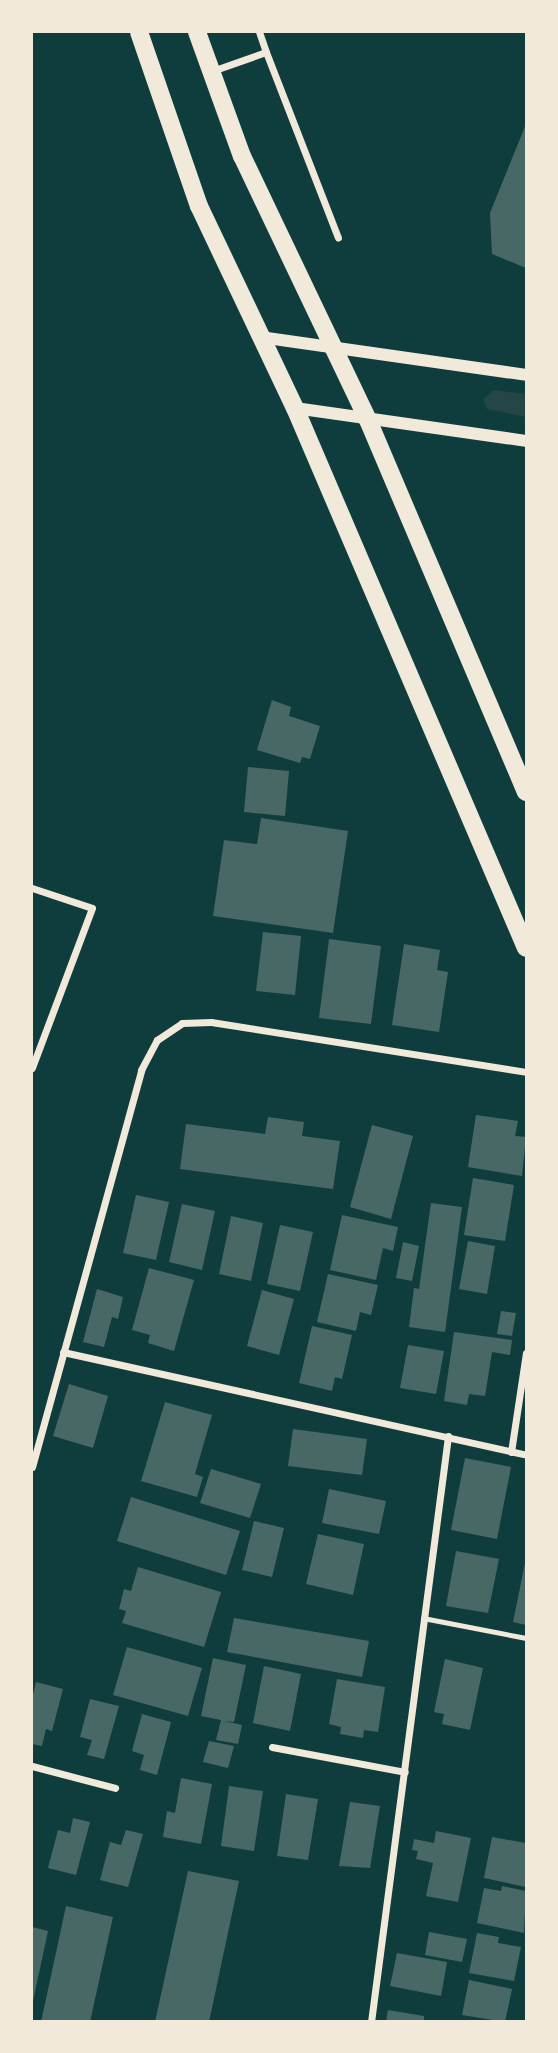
<!DOCTYPE html>
<html>
<head>
<meta charset="utf-8">
<style>
	body { margin:0 }
	#map { position:relative; width:558px; height:2053px; overflow:hidden; background:#0f3d3e; font-family:"Fira Sans Condensed",sans-serif }
	div>[style] { position:absolute }
	.green>* { inset:0; background:#244646 }
	.building>* { inset:0; background:#486865 }
	.service>* { height:5px; margin:-2.5px; padding:0 2.5px; transform-origin:2.5px; border-radius:2.5px; background:#f1e9da }
	.minor>* { height:7px; margin:-3.5px; padding:0 3.5px; transform-origin:3.5px; border-radius:3.5px; background:#f1e9da }
	.tertiary>* { height:12px; margin:-6px; padding:0 6px; transform-origin:6px; border-radius:6px; background:#f1e9da }
	.primary>* { height:18px; margin:-9px; padding:0 9px; transform-origin:9px; border-radius:9px; background:#f1e9da }
	span { translate:-50% -50%; white-space:nowrap; text-align:center; line-height:1.15; -webkit-text-stroke:6px #f1e9da; paint-order:stroke }
	.frame { position:absolute; inset:0; border:33px solid #f1e9da; pointer-events:none }
</style>
</head>
<body>
<div id="map">
	<div class="green">
		<i style="clip-path:polygon(494px 390px,526px 394px,526px 417px,487px 409px,483px 399px)"></i>
	</div>
	<div class="building">
		<i style="clip-path:polygon(526px 124px,526px 268px,492px 254px,490px 213px)"></i>
		<i style="clip-path:polygon(272px 700px,291px 707px,289px 716px,320px 726px,310px 759px,302px 757px,300px 763px,257px 750px)"></i>
		<i style="clip-path:polygon(248px 767px,289px 771px,285px 816px,244px 812px)"></i>
		<i style="clip-path:polygon(261px 818px,348px 831px,333px 933px,213px 916px,224px 840px,257px 844px)"></i>
		<i style="clip-path:polygon(263px 932px,301px 936px,295px 995px,256px 991px)"></i>
		<i style="clip-path:polygon(329px 939px,381px 946px,371px 1024px,319px 1018px)"></i>
		<i style="clip-path:polygon(404px 944px,440px 950px,437px 970px,448px 972px,439px 1032px,392px 1025px)"></i>
		<i style="clip-path:polygon(476px 1115px,518px 1121px,515px 1136px,526px 1137px,522px 1176px,468px 1167px)"></i>
		<i style="clip-path:polygon(268px 1117px,304px 1122px,302px 1136px,340px 1141px,333px 1189px,180px 1169px,186px 1124px,265px 1134px)"></i>
		<i style="clip-path:polygon(372px 1125px,413px 1136px,391px 1219px,350px 1207px)"></i>
		<i style="clip-path:polygon(473px 1178px,514px 1185px,505px 1241px,464px 1235px)"></i>
		<i style="clip-path:polygon(136px 1195px,169px 1202px,156px 1260px,123px 1253px)"></i>
		<i style="clip-path:polygon(431px 1203px,462px 1207px,445px 1332px,409px 1327px,414px 1288px,419px 1289px)"></i>
		<i style="clip-path:polygon(182px 1204px,215px 1211px,202px 1270px,169px 1262px)"></i>
		<i style="clip-path:polygon(342px 1215px,398px 1227px,393px 1251px,383px 1248px,376px 1280px,330px 1270px)"></i>
		<i style="clip-path:polygon(231px 1216px,263px 1223px,251px 1281px,219px 1274px)"></i>
		<i style="clip-path:polygon(280px 1225px,313px 1232px,300px 1291px,267px 1284px)"></i>
		<i style="clip-path:polygon(468px 1241px,495px 1246px,487px 1294px,459px 1289px)"></i>
		<i style="clip-path:polygon(403px 1242px,419px 1246px,412px 1281px,396px 1278px)"></i>
		<i style="clip-path:polygon(149px 1268px,194px 1280px,174px 1351px,148px 1343px,150px 1335px,132px 1330px)"></i>
		<i style="clip-path:polygon(328px 1274px,378px 1285px,371px 1315px,360px 1312px,356px 1331px,317px 1322px)"></i>
		<i style="clip-path:polygon(97px 1289px,123px 1297px,118px 1319px,112px 1317px,104px 1347px,83px 1342px)"></i>
		<i style="clip-path:polygon(262px 1290px,294px 1299px,279px 1355px,247px 1346px)"></i>
		<i style="clip-path:polygon(501px 1311px,516px 1313px,512px 1336px,497px 1334px)"></i>
		<i style="clip-path:polygon(312px 1326px,352px 1335px,342px 1379px,335px 1377px,332px 1391px,299px 1383px)"></i>
		<i style="clip-path:polygon(454px 1332px,512px 1340px,510px 1355px,492px 1352px,485px 1396px,469px 1394px,467px 1405px,444px 1401px)"></i>
		<i style="clip-path:polygon(408px 1345px,444px 1351px,436px 1394px,400px 1388px)"></i>
		<i style="clip-path:polygon(69px 1384px,108px 1396px,93px 1448px,53px 1436px)"></i>
		<i style="clip-path:polygon(165px 1402px,212px 1415px,195px 1474px,203px 1477px,197px 1497px,141px 1481px)"></i>
		<i style="clip-path:polygon(293px 1429px,367px 1439px,362px 1475px,288px 1466px)"></i>
		<i style="clip-path:polygon(465px 1458px,511px 1467px,497px 1539px,451px 1530px)"></i>
		<i style="clip-path:polygon(211px 1469px,261px 1484px,250px 1518px,200px 1503px)"></i>
		<i style="clip-path:polygon(329px 1489px,386px 1501px,379px 1534px,322px 1523px)"></i>
		<i style="clip-path:polygon(131px 1497px,240px 1531px,226px 1575px,117px 1541px)"></i>
		<i style="clip-path:polygon(254px 1521px,284px 1528px,272px 1577px,242px 1570px)"></i>
		<i style="clip-path:polygon(318px 1534px,364px 1544px,353px 1595px,306px 1584px)"></i>
		<i style="clip-path:polygon(456px 1551px,499px 1559px,488px 1613px,446px 1606px)"></i>
		<i style="clip-path:polygon(525px 1563px,526px 1563px,526px 1625px,513px 1622px)"></i>
		<i style="clip-path:polygon(138px 1567px,221px 1592px,204px 1647px,122px 1623px,126px 1611px,119px 1609px,124px 1589px,131px 1591px)"></i>
		<i style="clip-path:polygon(234px 1618px,369px 1641px,362px 1677px,227px 1652px)"></i>
		<i style="clip-path:polygon(127px 1647px,202px 1668px,188px 1716px,113px 1695px)"></i>
		<i style="clip-path:polygon(213px 1658px,246px 1665px,234px 1722px,224px 1721px,242px 1725px,238px 1744px,216px 1740px,221px 1720px,201px 1716px)"></i>
		<i style="clip-path:polygon(445px 1659px,483px 1668px,470px 1730px,442px 1724px,444px 1714px,434px 1712px)"></i>
		<i style="clip-path:polygon(264px 1666px,301px 1674px,290px 1731px,253px 1723px)"></i>
		<i style="clip-path:polygon(337px 1679px,385px 1687px,378px 1732px,364px 1730px,363px 1738px,340px 1734px,341px 1727px,329px 1724px)"></i>
		<i style="clip-path:polygon(36px 1682px,63px 1689px,52px 1731px,46px 1729px,42px 1746px,32px 1744px,32px 1699px)"></i>
		<i style="clip-path:polygon(90px 1699px,119px 1706px,104px 1759px,87px 1755px,92px 1740px,80px 1737px)"></i>
		<i style="clip-path:polygon(142px 1714px,171px 1722px,157px 1775px,140px 1770px,144px 1755px,132px 1751px)"></i>
		<i style="clip-path:polygon(209px 1741px,234px 1746px,228px 1768px,203px 1762px)"></i>
		<i style="clip-path:polygon(181px 1778px,212px 1784px,201px 1844px,163px 1837px,167px 1811px,175px 1813px)"></i>
		<i style="clip-path:polygon(229px 1786px,263px 1791px,254px 1851px,221px 1846px)"></i>
		<i style="clip-path:polygon(286px 1794px,318px 1799px,308px 1860px,277px 1856px)"></i>
		<i style="clip-path:polygon(350px 1802px,380px 1806px,370px 1868px,339px 1866px)"></i>
		<i style="clip-path:polygon(73px 1818px,90px 1822px,76px 1875px,48px 1868px,58px 1830px,70px 1833px)"></i>
		<i style="clip-path:polygon(126px 1830px,143px 1834px,128px 1887px,100px 1880px,110px 1842px,121px 1845px)"></i>
		<i style="clip-path:polygon(436px 1831px,471px 1838px,458px 1902px,426px 1896px,433px 1863px,416px 1859px,418px 1851px,412px 1850px,414px 1839px,434px 1843px)"></i>
		<i style="clip-path:polygon(492px 1837px,526px 1843px,526px 1887px,484px 1878px)"></i>
		<i style="clip-path:polygon(188px 1871px,239px 1881px,209px 2022px,155px 2022px)"></i>
		<i style="clip-path:polygon(502px 1886px,526px 1891px,524px 1933px,477px 1923px,484px 1888px,501px 1891px)"></i>
		<i style="clip-path:polygon(66px 1906px,113px 1917px,90px 2022px,41px 2022px)"></i>
		<i style="clip-path:polygon(32px 1927px,48px 1931px,33px 2001px,32px 2001px)"></i>
		<i style="clip-path:polygon(429px 1932px,467px 1939px,462px 1962px,425px 1955px)"></i>
		<i style="clip-path:polygon(477px 1933px,499px 1937px,498px 1943px,521px 1947px,514px 1981px,469px 1973px)"></i>
		<i style="clip-path:polygon(397px 1953px,447px 1962px,441px 1996px,390px 1986px)"></i>
		<i style="clip-path:polygon(469px 1980px,512px 1989px,505px 2022px,462px 2015px)"></i>
		<i style="clip-path:polygon(388px 2010px,424px 2016px,424px 2022px,386px 2022px)"></i>
	</div>
	<div class="service">
		<i style="left:423px;top:1618px;width:105px;rotate:11deg"></i>
	</div>
	<div class="minor">
		<i style="left:266px;top:52px;width:199px;rotate:68.8deg"></i>
		<i style="left:212px;top:71px;width:57px;rotate:-19.4deg"></i>
		<i style="left:266px;top:52px;width:21px;rotate:-109deg"></i>
		<i style="left:32px;top:888px;width:63px;rotate:18.4deg"></i>
		<i style="left:92px;top:908px;width:171px;rotate:110.6deg"></i>
		<i style="left:63px;top:1352px;width:474px;rotate:12.5deg"></i>
		<i style="left:511px;top:1452px;width:100px;rotate:-81.4deg"></i>
		<i style="left:32px;top:1467px;width:412px;rotate:-74.6deg"></i>
		<i style="left:141px;top:1070px;width:34px;rotate:-62deg"></i>
		<i style="left:157px;top:1040px;width:30px;rotate:-34deg"></i>
		<i style="left:182px;top:1023px;width:29px;rotate:-2deg"></i>
		<i style="left:211px;top:1022px;width:319px;rotate:9deg"></i>
		<i style="left:272px;top:1747px;width:135px;rotate:10.6deg"></i>
		<i style="left:32px;top:1766px;width:86px;rotate:14.8deg"></i>
		<i style="left:371px;top:2022px;width:591px;rotate:-82.51deg"></i>
	</div>
	<div class="tertiary">
		<i style="left:260px;top:337px;width:269px;rotate:8.1deg"></i>
		<i style="left:295px;top:408px;width:233px;rotate:8.1deg"></i>
	</div>
	<div class="primary">
		<i style="left:139px;top:32px;width:184px;rotate:71deg"></i>
		<i style="left:199px;top:206px;width:224px;rotate:64.6deg"></i>
		<i style="left:295px;top:408px;width:587px;rotate:66.84deg"></i>
		<i style="left:197px;top:32px;width:132px;rotate:70.1deg"></i>
		<i style="left:242px;top:156px;width:293px;rotate:64.5deg"></i>
		<i style="left:368px;top:420px;width:404px;rotate:67deg"></i>
	</div>
	<div class="frame"></div>
</div>
</body>
</html>
